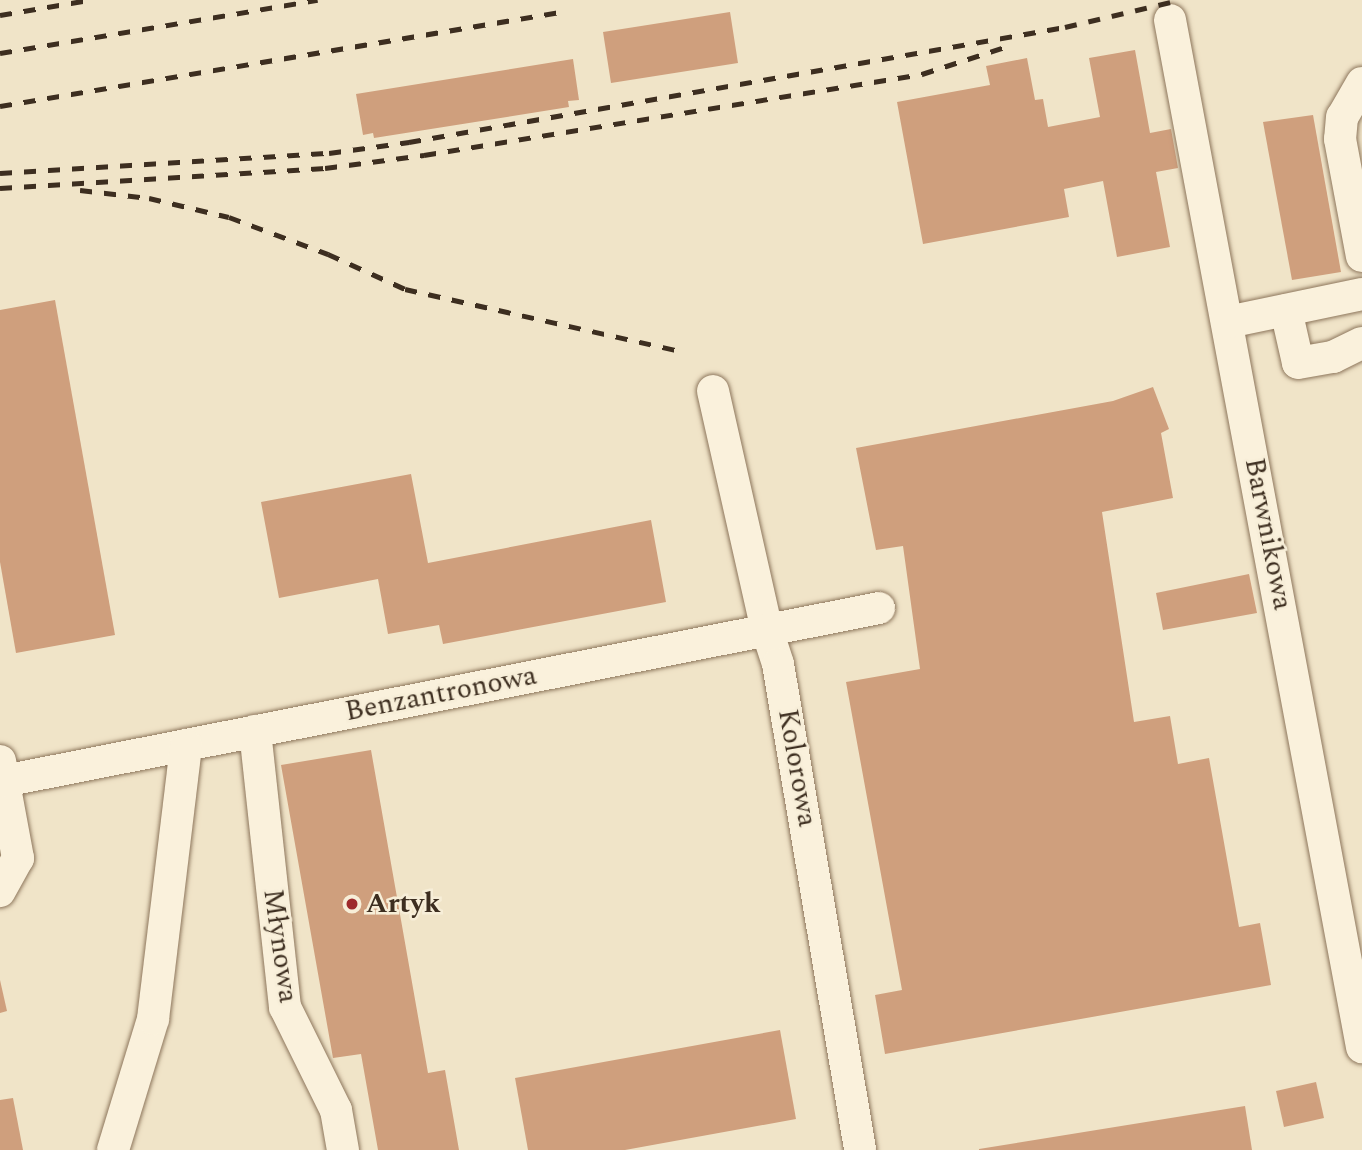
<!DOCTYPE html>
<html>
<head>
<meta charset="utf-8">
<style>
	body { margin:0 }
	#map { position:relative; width:1362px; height:1150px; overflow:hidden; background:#f0e4c8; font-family:Spectral,serif }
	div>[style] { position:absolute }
	.building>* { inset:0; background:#cf9f7d }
	.roads { filter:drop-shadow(0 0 2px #8d765c) drop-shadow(0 0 2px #8d765c) }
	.minor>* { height:32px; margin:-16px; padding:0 16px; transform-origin:16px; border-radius:16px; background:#faf1dc }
	.rail>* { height:5px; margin-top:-2.5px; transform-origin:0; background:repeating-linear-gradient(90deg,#3d2e20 0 12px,transparent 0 24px) }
	.dots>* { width:19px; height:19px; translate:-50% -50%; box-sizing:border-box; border:4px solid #f7eed8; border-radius:50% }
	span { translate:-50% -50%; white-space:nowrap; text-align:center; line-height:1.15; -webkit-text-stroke:5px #f7eed8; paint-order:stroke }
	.street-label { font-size:28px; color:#3d2e20 }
	.poi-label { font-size:28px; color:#3d2e20; font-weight:700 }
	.left { translate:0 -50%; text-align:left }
</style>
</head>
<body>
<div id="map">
	<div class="building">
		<i style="clip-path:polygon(730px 12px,738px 63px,611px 83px,603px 32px)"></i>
		<i style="clip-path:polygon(1135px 50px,1150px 133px,1171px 129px,1178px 168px,1156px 172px,1170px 247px,1117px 257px,1103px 181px,1064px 189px,1069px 217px,923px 244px,897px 102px,990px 85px,986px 66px,1027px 58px,1035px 100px,1043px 99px,1048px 127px,1100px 117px,1089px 58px)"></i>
		<i style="clip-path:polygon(573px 59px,579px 100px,568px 101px,569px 107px,374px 138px,373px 133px,363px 135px,356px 94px)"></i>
		<i style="clip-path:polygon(1313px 115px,1341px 272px,1292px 280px,1263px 122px)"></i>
		<i style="clip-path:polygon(55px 300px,115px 635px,16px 653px,0 562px,0 310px)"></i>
		<i style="clip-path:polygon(1153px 387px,1169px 429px,1161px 433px,1173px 498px,1102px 512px,1134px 722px,1170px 716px,1178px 764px,1209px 758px,1239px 927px,1260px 923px,1271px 985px,885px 1054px,875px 995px,902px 990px,846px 682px,920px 669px,903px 546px,876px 550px,856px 448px,1113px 401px)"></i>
		<i style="clip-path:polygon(411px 474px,428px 563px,651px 520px,666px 602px,443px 644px,439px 625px,388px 634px,378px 579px,279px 598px,261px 502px)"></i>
		<i style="clip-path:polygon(1249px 574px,1257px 613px,1163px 630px,1156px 593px)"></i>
		<i style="clip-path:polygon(371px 750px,428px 1073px,445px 1070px,459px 1150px,378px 1150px,361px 1054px,333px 1058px,281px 765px)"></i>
		<i style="clip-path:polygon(0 980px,7px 1011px,0 1013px)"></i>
		<i style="clip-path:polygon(780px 1030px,796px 1119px,625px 1150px,528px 1150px,515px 1078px)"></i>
		<i style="clip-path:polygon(1316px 1082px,1324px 1118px,1284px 1127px,1276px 1091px)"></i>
		<i style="clip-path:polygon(13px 1098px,23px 1150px,0 1150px,0 1100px)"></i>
		<i style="clip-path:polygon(1245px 1106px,1252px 1150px,979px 1150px,979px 1149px)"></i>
	</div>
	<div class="roads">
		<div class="minor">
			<i style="left:1170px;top:20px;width:1045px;rotate:79.41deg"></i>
			<i style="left:1362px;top:83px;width:39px;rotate:120deg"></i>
			<i style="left:1342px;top:117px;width:22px;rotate:95deg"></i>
			<i style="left:1340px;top:139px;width:119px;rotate:79.4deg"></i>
			<i style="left:1286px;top:310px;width:54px;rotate:77.2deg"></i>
			<i style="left:1298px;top:363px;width:36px;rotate:-10deg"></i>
			<i style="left:1333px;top:357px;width:32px;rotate:-26deg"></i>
			<i style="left:1228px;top:322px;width:137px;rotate:-11.8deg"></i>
			<i style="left:713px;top:391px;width:245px;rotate:77.3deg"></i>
			<i style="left:767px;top:630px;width:36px;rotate:72deg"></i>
			<i style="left:778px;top:664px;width:493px;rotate:80.4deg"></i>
			<i style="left:255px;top:731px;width:278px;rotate:83.8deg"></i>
			<i style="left:285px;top:1007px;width:115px;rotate:63.7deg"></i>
			<i style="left:336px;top:1110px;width:41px;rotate:80.1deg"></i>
			<i style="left:0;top:761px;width:99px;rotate:79.5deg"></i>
			<i style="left:18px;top:858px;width:38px;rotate:119deg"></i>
			<i style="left:4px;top:781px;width:892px;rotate:-11.18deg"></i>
			<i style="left:113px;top:1150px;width:137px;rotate:-73deg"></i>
			<i style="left:153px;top:1019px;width:276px;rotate:-83.1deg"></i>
		</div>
	</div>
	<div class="rail">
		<i style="left:0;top:15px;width:90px;rotate:-9.6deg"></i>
		<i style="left:0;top:53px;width:322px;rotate:-9.5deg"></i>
		<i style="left:0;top:106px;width:574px;rotate:-9.53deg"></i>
		<i style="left:0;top:173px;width:330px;rotate:-3.5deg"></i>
		<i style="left:329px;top:153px;width:81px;rotate:-7.8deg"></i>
		<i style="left:409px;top:142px;width:666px;rotate:-9.94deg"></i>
		<i style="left:1065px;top:27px;width:117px;rotate:-13.3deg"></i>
		<i style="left:0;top:188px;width:326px;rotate:-3.5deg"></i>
		<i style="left:325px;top:168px;width:100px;rotate:-7.5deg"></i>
		<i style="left:424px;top:155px;width:505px;rotate:-9.24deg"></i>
		<i style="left:922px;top:74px;width:90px;rotate:-18deg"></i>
		<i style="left:80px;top:190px;width:69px;rotate:6.6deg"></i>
		<i style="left:149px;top:198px;width:82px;rotate:13.4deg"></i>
		<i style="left:229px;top:217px;width:106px;rotate:20.5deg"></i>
		<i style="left:328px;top:254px;width:85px;rotate:24.4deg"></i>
		<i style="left:405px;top:289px;width:286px;rotate:12.7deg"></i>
	</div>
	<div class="dots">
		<i style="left:352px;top:904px;background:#9e2a2b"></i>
	</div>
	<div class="street-label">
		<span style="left:1268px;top:534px;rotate:79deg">Barwnikowa</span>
		<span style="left:441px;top:694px;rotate:-11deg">Benzantronowa</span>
		<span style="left:797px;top:768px;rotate:80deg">Kolorowa</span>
		<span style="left:280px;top:946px;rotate:82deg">Młynowa</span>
	</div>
	<div class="poi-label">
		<span class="left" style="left:366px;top:904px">Artyk</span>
	</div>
</div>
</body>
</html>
